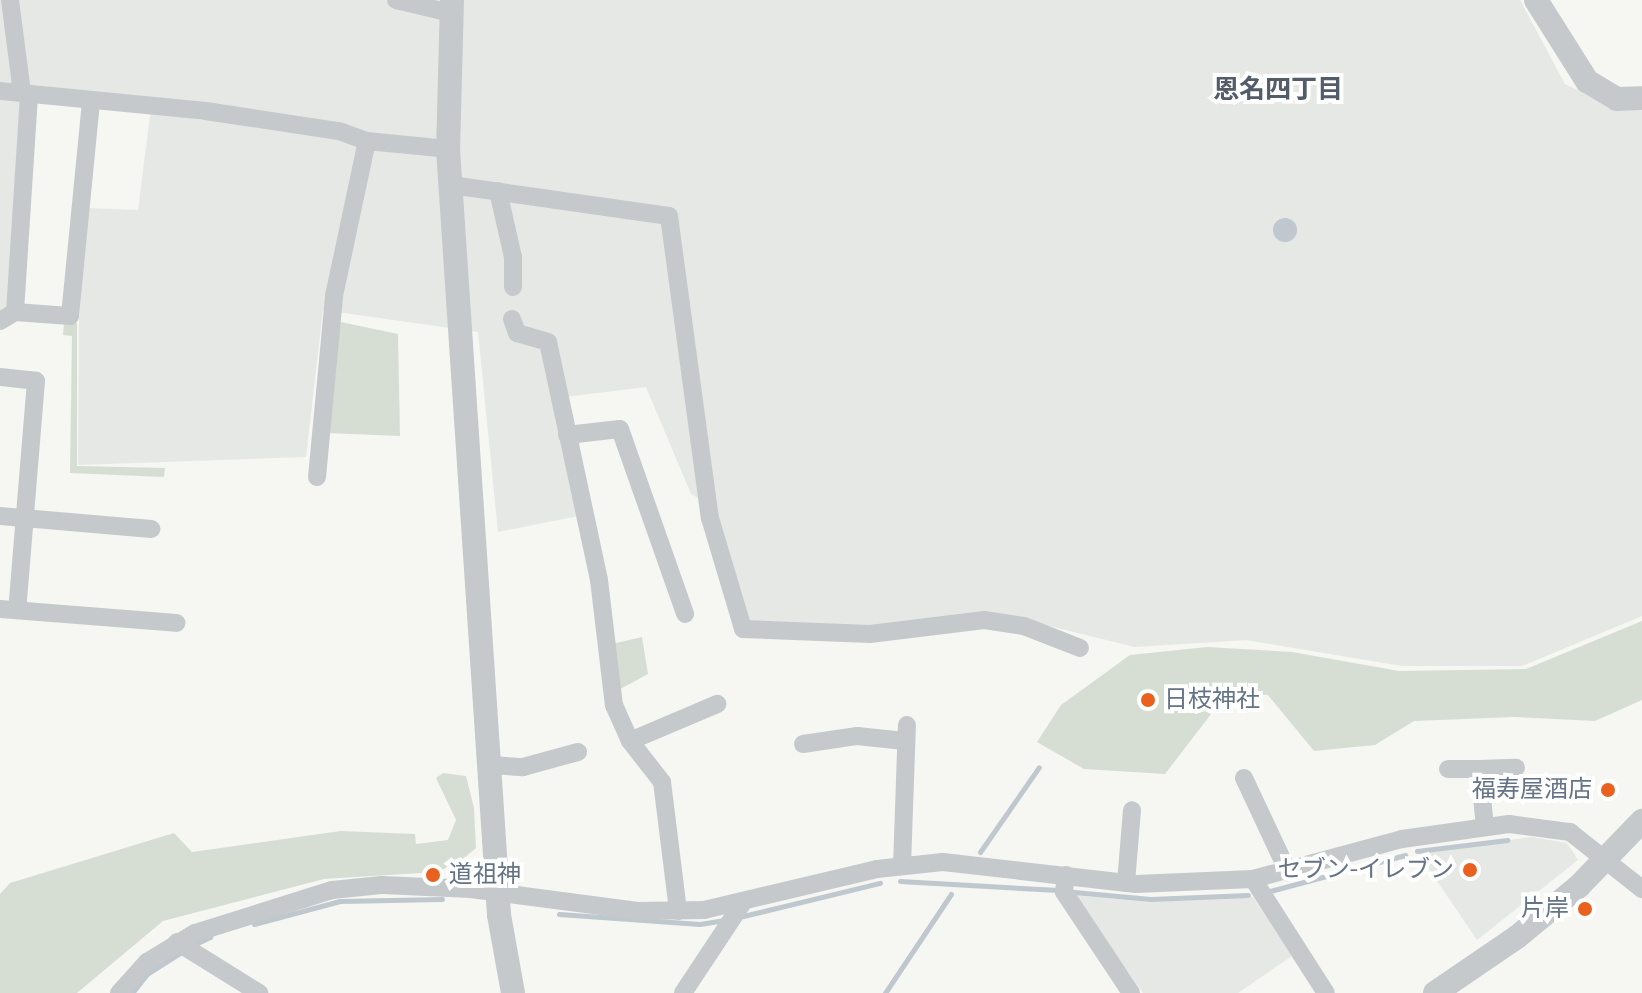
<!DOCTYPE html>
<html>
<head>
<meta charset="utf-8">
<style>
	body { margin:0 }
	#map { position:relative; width:1642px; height:993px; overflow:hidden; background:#f6f6f2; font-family:Karla,"Noto Sans JP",sans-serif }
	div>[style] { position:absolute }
	.built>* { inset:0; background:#e6e8e6 }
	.green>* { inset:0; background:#d6ded3 }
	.water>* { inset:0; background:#bec8ce }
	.round { border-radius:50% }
	.stream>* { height:5px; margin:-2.5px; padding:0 2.5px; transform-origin:2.5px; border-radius:2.5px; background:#bec8ce }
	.minor>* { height:18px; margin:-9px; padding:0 9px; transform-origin:9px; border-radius:9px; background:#c6c9cc }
	.tertiary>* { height:24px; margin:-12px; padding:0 12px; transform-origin:12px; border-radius:12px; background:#c6c9cc }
	.dots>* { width:22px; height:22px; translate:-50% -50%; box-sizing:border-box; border:4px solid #fff; border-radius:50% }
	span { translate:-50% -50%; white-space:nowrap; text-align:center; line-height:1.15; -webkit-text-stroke:8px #fff; paint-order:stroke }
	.poi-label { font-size:24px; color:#647385 }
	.left { translate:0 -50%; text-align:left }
	.right { translate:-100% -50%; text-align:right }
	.neighbourhood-label { font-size:26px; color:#525d69; font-weight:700 }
</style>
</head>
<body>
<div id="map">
	<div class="built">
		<i style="clip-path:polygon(0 0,1520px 0,1565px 84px,1622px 111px,1642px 111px,1642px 616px,1522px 666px,1402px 666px,1246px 640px,1135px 647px,1029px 621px,870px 630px,744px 625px,711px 506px,691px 494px,646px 387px,557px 398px,583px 515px,498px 532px,478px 332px,323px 310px,306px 457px,78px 465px,79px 320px,87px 208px,138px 210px,152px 100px,31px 89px,9px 311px,0 315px)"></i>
		<i style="clip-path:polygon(1532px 837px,1567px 843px,1578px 860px,1477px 940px,1418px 853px)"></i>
		<i style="clip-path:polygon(1075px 895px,1150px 902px,1253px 897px,1292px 956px,1238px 993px,1143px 993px)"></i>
	</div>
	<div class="green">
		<i style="clip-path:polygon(336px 321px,398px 334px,400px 436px,327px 433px)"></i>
		<i style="clip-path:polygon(64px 323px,77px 323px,77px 466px,165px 468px,164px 477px,70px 473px,72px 336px,63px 335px)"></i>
		<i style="clip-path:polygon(1642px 621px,1642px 700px,1595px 721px,1514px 717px,1414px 721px,1375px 745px,1314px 751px,1268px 695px,1228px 692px,1165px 774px,1084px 769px,1037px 742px,1061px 705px,1130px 655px,1207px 647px,1292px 652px,1399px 671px,1526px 669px)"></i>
		<i style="clip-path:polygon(642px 637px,648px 674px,615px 692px,612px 644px)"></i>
		<i style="clip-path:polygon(443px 773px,466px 776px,474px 808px,476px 848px,458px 863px,437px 872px,324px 879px,163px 921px,77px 993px,0 993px,0 894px,10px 883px,174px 833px,192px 852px,341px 831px,415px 834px,416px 844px,448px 840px,456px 820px,436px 778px)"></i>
	</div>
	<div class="water">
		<i class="round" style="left:1273px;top:218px;width:24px;height:24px"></i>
	</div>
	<div class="stream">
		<i style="left:1417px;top:851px;width:91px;rotate:-7deg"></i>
		<i style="left:980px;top:852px;width:103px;rotate:-55.2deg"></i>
		<i style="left:900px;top:881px;width:154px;rotate:3.3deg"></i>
		<i style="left:1270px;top:891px;width:140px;rotate:-14.9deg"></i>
		<i style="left:1074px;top:892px;width:77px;rotate:5.2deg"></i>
		<i style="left:1151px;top:899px;width:97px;rotate:-2.4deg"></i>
		<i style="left:559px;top:914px;width:141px;rotate:4.1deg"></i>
		<i style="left:700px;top:924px;width:25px;rotate:-9deg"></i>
		<i style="left:739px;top:917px;width:145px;rotate:-13.6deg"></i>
		<i style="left:254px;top:924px;width:89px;rotate:-15deg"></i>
		<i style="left:340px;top:901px;width:102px;rotate:-1.1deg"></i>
		<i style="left:193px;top:945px;width:19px;rotate:-25deg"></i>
		<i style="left:132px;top:993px;width:24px;rotate:-52deg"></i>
		<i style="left:147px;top:974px;width:43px;rotate:-32.6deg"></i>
		<i style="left:885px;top:993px;width:119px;rotate:-56.3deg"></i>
	</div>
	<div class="minor">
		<i style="left:10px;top:0;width:94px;rotate:82.6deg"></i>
		<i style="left:396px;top:0;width:56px;rotate:13.5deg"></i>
		<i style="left:0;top:91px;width:207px;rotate:5.5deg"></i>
		<i style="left:206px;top:111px;width:134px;rotate:8.6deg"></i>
		<i style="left:339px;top:131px;width:30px;rotate:20deg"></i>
		<i style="left:367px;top:141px;width:81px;rotate:5.6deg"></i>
		<i style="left:451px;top:185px;width:220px;rotate:8.1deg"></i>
		<i style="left:669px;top:216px;width:305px;rotate:82.3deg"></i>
		<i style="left:710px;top:518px;width:116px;rotate:73.4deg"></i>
		<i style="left:743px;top:629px;width:127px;rotate:2.3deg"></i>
		<i style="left:870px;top:634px;width:115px;rotate:-7deg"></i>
		<i style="left:984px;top:620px;width:40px;rotate:8.5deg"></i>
		<i style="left:1024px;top:626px;width:60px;rotate:21.4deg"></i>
		<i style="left:498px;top:191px;width:68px;rotate:77.2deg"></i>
		<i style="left:513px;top:257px;width:30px;rotate:90deg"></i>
		<i style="left:15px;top:312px;width:55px;rotate:4.2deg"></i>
		<i style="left:70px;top:316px;width:217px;rotate:-84.4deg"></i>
		<i style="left:512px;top:319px;width:15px;rotate:70deg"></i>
		<i style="left:517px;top:333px;width:32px;rotate:16deg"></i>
		<i style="left:548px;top:342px;width:243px;rotate:77.9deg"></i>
		<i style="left:599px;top:580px;width:126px;rotate:83.2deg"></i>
		<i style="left:614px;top:705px;width:39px;rotate:66deg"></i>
		<i style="left:630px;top:741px;width:52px;rotate:52deg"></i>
		<i style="left:662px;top:782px;width:130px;rotate:82.9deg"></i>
		<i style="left:0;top:321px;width:17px;rotate:-31deg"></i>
		<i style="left:15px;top:312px;width:217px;rotate:-86.3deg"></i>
		<i style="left:0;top:377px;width:36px;rotate:6deg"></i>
		<i style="left:36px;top:381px;width:230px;rotate:94.7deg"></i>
		<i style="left:567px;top:435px;width:53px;rotate:-6.5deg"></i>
		<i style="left:620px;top:429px;width:196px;rotate:70.6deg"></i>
		<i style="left:317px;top:477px;width:182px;rotate:-84.6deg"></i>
		<i style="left:334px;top:296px;width:158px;rotate:-78deg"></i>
		<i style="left:0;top:516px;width:152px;rotate:4.9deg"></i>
		<i style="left:0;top:609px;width:177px;rotate:4.5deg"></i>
		<i style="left:630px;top:741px;width:95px;rotate:-23deg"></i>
		<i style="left:803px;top:744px;width:55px;rotate:-8.4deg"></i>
		<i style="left:857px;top:736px;width:48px;rotate:5.9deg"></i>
		<i style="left:491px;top:765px;width:32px;rotate:4deg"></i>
		<i style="left:523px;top:767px;width:57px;rotate:-15.3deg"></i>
		<i style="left:1448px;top:769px;width:31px"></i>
		<i style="left:1479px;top:769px;width:57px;rotate:84deg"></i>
		<i style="left:1479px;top:769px;width:37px;rotate:-2deg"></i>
		<i style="left:1244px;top:778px;width:104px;rotate:64.9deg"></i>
		<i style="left:902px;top:866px;width:141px;rotate:-88deg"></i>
		<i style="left:1066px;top:875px;width:17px;rotate:97deg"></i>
		<i style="left:1064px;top:892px;width:121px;rotate:56.4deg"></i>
		<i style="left:1253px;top:879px;width:135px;rotate:57.4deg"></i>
		<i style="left:1126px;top:883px;width:73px;rotate:-85.3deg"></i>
		<i style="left:177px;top:942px;width:97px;rotate:31.9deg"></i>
		<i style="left:119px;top:993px;width:42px;rotate:-47.9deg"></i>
		<i style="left:147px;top:962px;width:56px;rotate:-31.1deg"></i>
		<i style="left:195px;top:933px;width:144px;rotate:-17.4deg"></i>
		<i style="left:332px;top:890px;width:50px;rotate:-5.7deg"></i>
		<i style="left:382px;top:885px;width:89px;rotate:2.6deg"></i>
		<i style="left:471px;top:889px;width:168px;rotate:7.5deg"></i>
		<i style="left:638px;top:911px;width:66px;rotate:-0.9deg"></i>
		<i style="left:704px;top:910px;width:178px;rotate:-13.3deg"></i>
		<i style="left:877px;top:869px;width:66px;rotate:-6.1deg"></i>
		<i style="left:943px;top:862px;width:194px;rotate:6.5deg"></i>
		<i style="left:1136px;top:884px;width:117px;rotate:-2.4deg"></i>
		<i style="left:1253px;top:879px;width:154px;rotate:-15deg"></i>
		<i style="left:1402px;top:839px;width:108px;rotate:-8deg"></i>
		<i style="left:1509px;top:824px;width:62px;rotate:7.5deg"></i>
		<i style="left:1570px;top:832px;width:92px;rotate:38.4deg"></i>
		<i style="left:683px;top:993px;width:107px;rotate:-56.5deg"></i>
	</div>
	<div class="tertiary">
		<i style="left:452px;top:0;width:149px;rotate:91.5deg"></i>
		<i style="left:448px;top:149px;width:768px;rotate:86.19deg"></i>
		<i style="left:499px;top:915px;width:79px;rotate:79.8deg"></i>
		<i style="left:1536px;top:0;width:96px;rotate:57.8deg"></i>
		<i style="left:1587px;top:81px;width:35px;rotate:31deg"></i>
		<i style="left:1617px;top:99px;width:25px;rotate:-2deg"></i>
		<i style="left:1435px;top:993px;width:99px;rotate:-34.3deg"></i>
		<i style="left:1517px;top:937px;width:80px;rotate:-39.4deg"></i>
		<i style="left:1579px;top:886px;width:91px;rotate:-45.9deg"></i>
	</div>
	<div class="dots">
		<i style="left:1148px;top:700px;background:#ea601f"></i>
		<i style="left:1608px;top:790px;background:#ea601f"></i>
		<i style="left:1470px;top:870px;background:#ea601f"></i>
		<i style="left:433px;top:875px;background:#ea601f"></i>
		<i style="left:1585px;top:909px;background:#ea601f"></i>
	</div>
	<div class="poi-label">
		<span class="left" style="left:1164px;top:700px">日枝神社</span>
		<span class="right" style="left:1592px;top:790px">福寿屋酒店</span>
		<span class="right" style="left:1454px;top:870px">セブン-イレブン</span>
		<span class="left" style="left:449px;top:875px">道祖神</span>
		<span class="right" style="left:1569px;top:909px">片岸</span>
	</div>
	<div class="neighbourhood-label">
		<span style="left:1278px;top:90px">恩名四丁目</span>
	</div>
</div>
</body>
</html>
